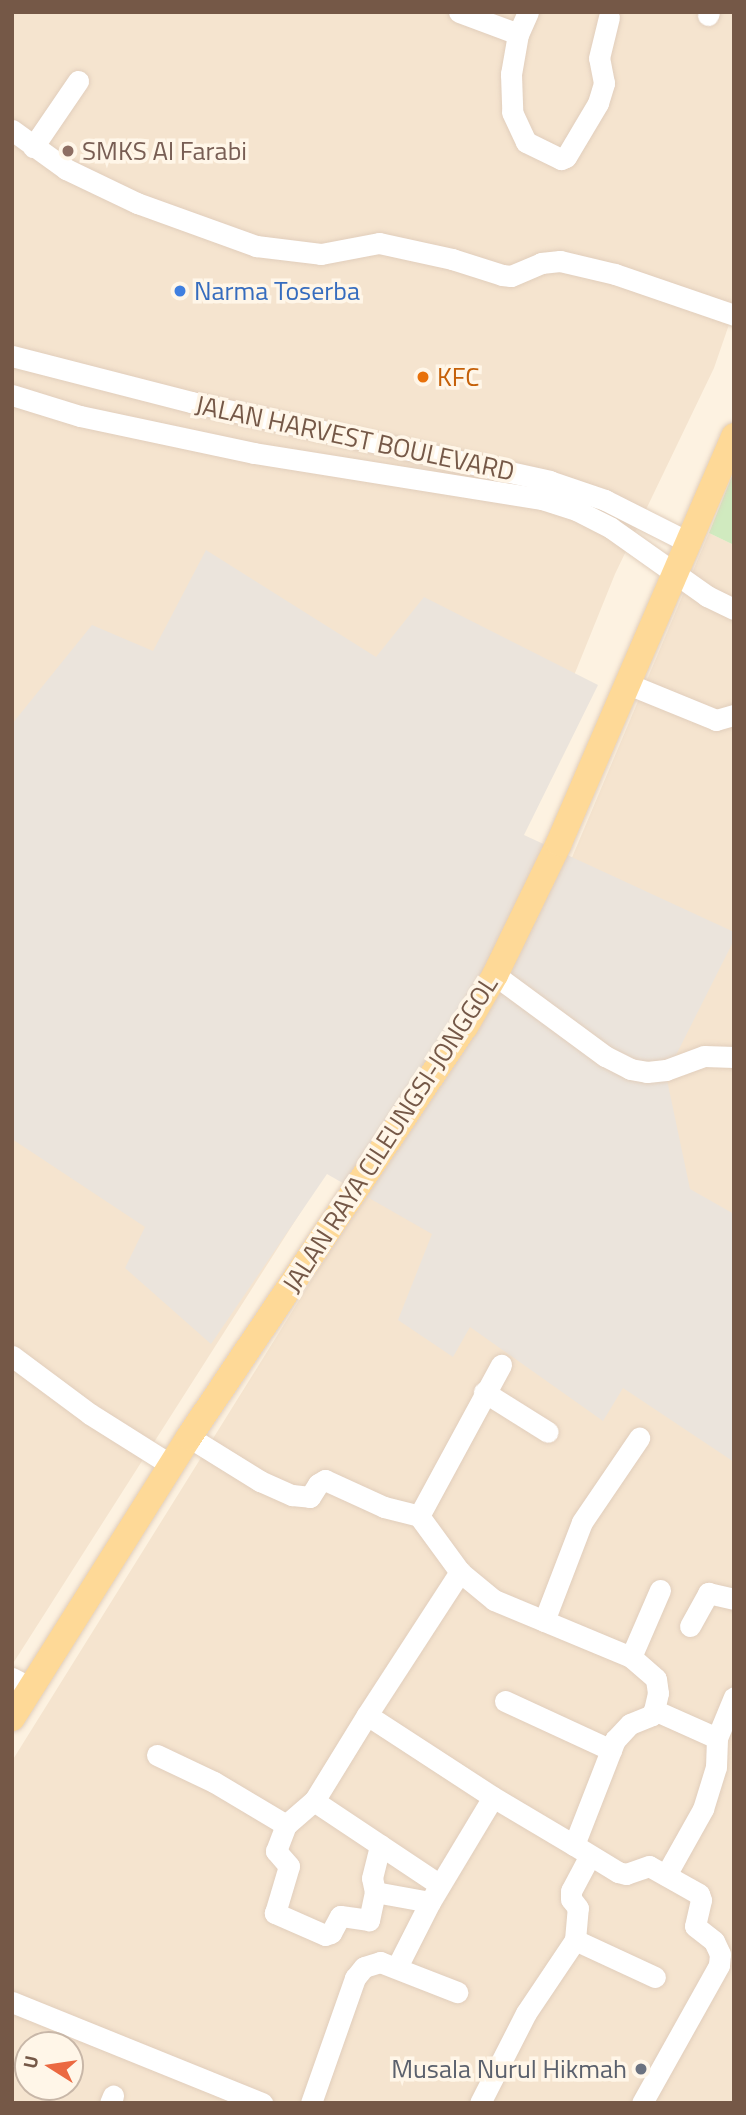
<!DOCTYPE html>
<html>
<head>
<meta charset="utf-8">
<style>
	body { margin:0 }
	#map { position:relative; width:746px; height:2115px; overflow:hidden; background:#fdf2e1; font-family:"Titillium Web",sans-serif }
	div>[style] { position:absolute }
	.residential>* { inset:0; background:#f5e4cf }
	.industrial>* { inset:0; background:#ebe4dc }
	.green>* { inset:0; background:#d0eabf }
	.roads { filter:drop-shadow(0 0 2px #e1cebc) drop-shadow(0 0 2px #e1cebc) }
	.minor>* { height:21px; margin:-10.5px; padding:0 10.5px; transform-origin:10.5px; border-radius:10.5px; background:#fff }
	.major>* { height:26px; margin:-13px; padding:0 13px; transform-origin:13px; border-radius:13px; background:#fed997 }
	.dots>* { width:19px; height:19px; translate:-50% -50%; box-sizing:border-box; border:4px solid #fff6e8; border-radius:50% }
	span { translate:-50% -50%; white-space:nowrap; text-align:center; line-height:1.15; -webkit-text-stroke:7px #fff6e8; paint-order:stroke }
	.education-label { font-size:26px; color:#785e54 }
	.left { translate:0 -50%; text-align:left }
	.shop-label { font-size:26px; color:#366cbe }
	.food-label { font-size:26px; color:#c56008 }
	.street-label { font-size:26px; color:#755847 }
	.worship-label { font-size:26px; color:#5b616d }
	.right { translate:-100% -50%; text-align:right }
	.frame { position:absolute; inset:0; border:14px solid #755847; pointer-events:none }
	.north { position:absolute; left:14px; top:2031px; width:70px; height:70px; box-sizing:border-box; background:#fff6e8; border:2px solid #c8b7a8; border-radius:50%; rotate:282deg; font-size:19px; font-weight:700; line-height:28px; text-align:center; color:#755847 }
	.north::after { content:''; display:block; margin:auto; width:24px; height:32px; background:#eb6941; clip-path:polygon(50% 0,100% 100%,50% 72%,0 100%) }
</style>
</head>
<body>
<div id="map">
	<div class="residential">
		<i style="clip-path:polygon(12px 12px,734px 12px,734px 310px,714px 368px,615px 574px,455px 970px,12px 1665px)"></i>
		<i style="clip-path:polygon(evenodd,709px 533px,734px 545px,734px 2103px,12px 2103px,12px 1761px,328px 1254px,546px 919px,709px 533px,28px 2045px,70px 2045px,70px 2087px,28px 2087px,28px 2045px)"></i>
	</div>
	<div class="industrial">
		<i style="clip-path:polygon(206px 550px,376px 657px,424px 597px,598px 685px,524px 835px,734px 932px,734px 940px,666px 1075px,690px 1189px,734px 1214px,734px 1462px,623px 1388px,603px 1421px,470px 1327px,453px 1357px,398px 1320px,432px 1234px,327px 1174px,211px 1344px,125px 1268px,145px 1227px,12px 1139px,12px 724px,92px 625px,153px 651px)"></i>
	</div>
	<div class="green">
		<i style="clip-path:polygon(734px 471px,734px 545px,709px 533px)"></i>
	</div>
	<div class="roads">
		<div class="minor">
			<i style="left:459px;top:12px;width:63px;rotate:20.4deg"></i>
			<i style="left:528px;top:12px;width:24px;rotate:114deg"></i>
			<i style="left:518px;top:34px;width:41px;rotate:99.9deg"></i>
			<i style="left:511px;top:74px;width:38px;rotate:88deg"></i>
			<i style="left:512px;top:112px;width:33px;rotate:65deg"></i>
			<i style="left:526px;top:142px;width:39px;rotate:26deg"></i>
			<i style="left:561px;top:159px;width:5px;rotate:-22deg"></i>
			<i style="left:566px;top:157px;width:63px;rotate:-59.3deg"></i>
			<i style="left:598px;top:103px;width:21px;rotate:-73deg"></i>
			<i style="left:604px;top:83px;width:25px;rotate:-101deg"></i>
			<i style="left:599px;top:58px;width:42px;rotate:-76.3deg"></i>
			<i style="left:708px;top:15px;width:3px;rotate:-72deg"></i>
			<i style="left:12px;top:130px;width:67px;rotate:35.8deg"></i>
			<i style="left:66px;top:169px;width:79px;rotate:25.6deg"></i>
			<i style="left:137px;top:203px;width:127px;rotate:19.9deg"></i>
			<i style="left:256px;top:246px;width:65px;rotate:7deg"></i>
			<i style="left:321px;top:254px;width:59px;rotate:-10.7deg"></i>
			<i style="left:379px;top:243px;width:75px;rotate:12.4deg"></i>
			<i style="left:452px;top:259px;width:52px;rotate:17.7deg"></i>
			<i style="left:502px;top:275px;width:9px;rotate:6deg"></i>
			<i style="left:511px;top:276px;width:33px;rotate:-23deg"></i>
			<i style="left:541px;top:263px;width:19px;rotate:-6deg"></i>
			<i style="left:560px;top:261px;width:57px;rotate:13.3deg"></i>
			<i style="left:615px;top:274px;width:126px;rotate:19deg"></i>
			<i style="left:33px;top:147px;width:80px;rotate:-55.7deg"></i>
			<i style="left:12px;top:356px;width:185px;rotate:14.4deg"></i>
			<i style="left:191px;top:402px;width:367px;rotate:12.4deg"></i>
			<i style="left:549px;top:481px;width:59px;rotate:18.7deg"></i>
			<i style="left:605px;top:500px;width:95px;rotate:26.8deg"></i>
			<i style="left:12px;top:395px;width:71px;rotate:17.2deg"></i>
			<i style="left:80px;top:416px;width:178px;rotate:12deg"></i>
			<i style="left:254px;top:453px;width:292px;rotate:9.1deg"></i>
			<i style="left:542px;top:499px;width:36px;rotate:18deg"></i>
			<i style="left:576px;top:510px;width:39px;rotate:27deg"></i>
			<i style="left:611px;top:528px;width:118px;rotate:35.3deg"></i>
			<i style="left:707px;top:596px;width:30px;rotate:26deg"></i>
			<i style="left:628px;top:684px;width:95px;rotate:22.2deg"></i>
			<i style="left:716px;top:720px;width:19px;rotate:-16deg"></i>
			<i style="left:495px;top:975px;width:137px;rotate:36.4deg"></i>
			<i style="left:605px;top:1056px;width:28px;rotate:27deg"></i>
			<i style="left:630px;top:1069px;width:17px;rotate:10deg"></i>
			<i style="left:647px;top:1072px;width:19px;rotate:-6deg"></i>
			<i style="left:666px;top:1070px;width:40px;rotate:-20.2deg"></i>
			<i style="left:704px;top:1056px;width:30px;rotate:2deg"></i>
			<i style="left:12px;top:1356px;width:97px;rotate:36.6deg"></i>
			<i style="left:90px;top:1414px;width:96px;rotate:32.2deg"></i>
			<i style="left:484px;top:1392px;width:75px;rotate:32deg"></i>
			<i style="left:189px;top:1437px;width:84px;rotate:31.8deg"></i>
			<i style="left:260px;top:1481px;width:35px;rotate:24deg"></i>
			<i style="left:292px;top:1495px;width:18px;rotate:6deg"></i>
			<i style="left:310px;top:1497px;width:15px;rotate:-58deg"></i>
			<i style="left:318px;top:1484px;width:8px;rotate:-30deg"></i>
			<i style="left:325px;top:1480px;width:65px;rotate:24.6deg"></i>
			<i style="left:384px;top:1507px;width:36px;rotate:14deg"></i>
			<i style="left:419px;top:1516px;width:69px;rotate:53.8deg"></i>
			<i style="left:460px;top:1572px;width:44px;rotate:39.5deg"></i>
			<i style="left:494px;top:1600px;width:148px;rotate:22.6deg"></i>
			<i style="left:631px;top:1657px;width:33px;rotate:41deg"></i>
			<i style="left:656px;top:1679px;width:14px;rotate:82deg"></i>
			<i style="left:658px;top:1693px;width:17px;rotate:103deg"></i>
			<i style="left:419px;top:1516px;width:172px;rotate:-61.5deg"></i>
			<i style="left:544px;top:1621px;width:106px;rotate:-69deg"></i>
			<i style="left:582px;top:1522px;width:102px;rotate:-55.8deg"></i>
			<i style="left:690px;top:1626px;width:38px;rotate:-61deg"></i>
			<i style="left:708px;top:1593px;width:27px;rotate:13deg"></i>
			<i style="left:631px;top:1657px;width:73px;rotate:-66.6deg"></i>
			<i style="left:12px;top:1678px;width:21px;rotate:28deg"></i>
			<i style="left:505px;top:1701px;width:117px;rotate:24.8deg"></i>
			<i style="left:367px;top:1715px;width:171px;rotate:-57deg"></i>
			<i style="left:157px;top:1755px;width:63px;rotate:25.3deg"></i>
			<i style="left:214px;top:1782px;width:84px;rotate:30.8deg"></i>
			<i style="left:314px;top:1801px;width:151px;rotate:33.7deg"></i>
			<i style="left:666px;top:1875px;width:76px;rotate:-60.7deg"></i>
			<i style="left:703px;top:1809px;width:44px;rotate:-72.8deg"></i>
			<i style="left:716px;top:1767px;width:29px;rotate:-88deg"></i>
			<i style="left:717px;top:1738px;width:44px;rotate:-67.5deg"></i>
			<i style="left:375px;top:1892px;width:14px;rotate:-102deg"></i>
			<i style="left:372px;top:1878px;width:34px;rotate:-76deg"></i>
			<i style="left:430px;top:1902px;width:56px;rotate:-169.7deg"></i>
			<i style="left:375px;top:1892px;width:29px;rotate:102deg"></i>
			<i style="left:369px;top:1920px;width:29px;rotate:-172deg"></i>
			<i style="left:340px;top:1916px;width:19px;rotate:118deg"></i>
			<i style="left:331px;top:1933px;width:6px;rotate:162deg"></i>
			<i style="left:325px;top:1935px;width:55px;rotate:-156.3deg"></i>
			<i style="left:275px;top:1913px;width:49px;rotate:-73.4deg"></i>
			<i style="left:289px;top:1866px;width:20px;rotate:-131deg"></i>
			<i style="left:276px;top:1851px;width:28px;rotate:-69deg"></i>
			<i style="left:286px;top:1825px;width:37px;rotate:-41deg"></i>
			<i style="left:314px;top:1801px;width:101px;rotate:-58.4deg"></i>
			<i style="left:367px;top:1715px;width:150px;rotate:33.1deg"></i>
			<i style="left:493px;top:1797px;width:94px;rotate:30.7deg"></i>
			<i style="left:575px;top:1940px;width:88px;rotate:24.8deg"></i>
			<i style="left:397px;top:1967px;width:73px;rotate:-63.1deg"></i>
			<i style="left:430px;top:1902px;width:122px;rotate:-59deg"></i>
			<i style="left:12px;top:2002px;width:270px;rotate:22deg"></i>
			<i style="left:110px;top:2103px;width:8px;rotate:-67deg"></i>
			<i style="left:311px;top:2103px;width:133px;rotate:-70.6deg"></i>
			<i style="left:355px;top:1978px;width:14px;rotate:-51deg"></i>
			<i style="left:364px;top:1967px;width:17px;rotate:-17deg"></i>
			<i style="left:380px;top:1962px;width:83px;rotate:21.3deg"></i>
			<i style="left:480px;top:2103px;width:101px;rotate:-62.9deg"></i>
			<i style="left:526px;top:2013px;width:88px;rotate:-56.1deg"></i>
			<i style="left:575px;top:1940px;width:32px;rotate:-85deg"></i>
			<i style="left:578px;top:1908px;width:11px;rotate:-128deg"></i>
			<i style="left:571px;top:1899px;width:8px;rotate:-90deg"></i>
			<i style="left:571px;top:1891px;width:38px;rotate:-62deg"></i>
			<i style="left:642px;top:2103px;width:158px;rotate:-60.8deg"></i>
			<i style="left:719px;top:1965px;width:11px;rotate:-85deg"></i>
			<i style="left:720px;top:1954px;width:14px;rotate:-115deg"></i>
			<i style="left:714px;top:1941px;width:24px;rotate:-142deg"></i>
			<i style="left:695px;top:1926px;width:27px;rotate:-77deg"></i>
			<i style="left:701px;top:1900px;width:6px;rotate:-108deg"></i>
			<i style="left:699px;top:1894px;width:57px;rotate:-150.8deg"></i>
			<i style="left:649px;top:1866px;width:24px;rotate:161deg"></i>
			<i style="left:626px;top:1874px;width:8px;rotate:-166deg"></i>
			<i style="left:618px;top:1872px;width:52px;rotate:-148.5deg"></i>
			<i style="left:574px;top:1845px;width:113px;rotate:-68.7deg"></i>
			<i style="left:615px;top:1740px;width:22px;rotate:-47deg"></i>
			<i style="left:630px;top:1724px;width:24px;rotate:-22deg"></i>
			<i style="left:652px;top:1715px;width:5px;rotate:-68deg"></i>
			<i style="left:654px;top:1710px;width:69px;rotate:24deg"></i>
		</div>
		<div class="major">
			<i style="left:12px;top:1718px;width:332px;rotate:-57.8deg"></i>
			<i style="left:189px;top:1437px;width:494px;rotate:-56.1deg"></i>
			<i style="left:465px;top:1027px;width:60px;rotate:-60deg"></i>
			<i style="left:495px;top:975px;width:147px;rotate:-64.1deg"></i>
			<i style="left:559px;top:843px;width:443px;rotate:-66.7deg"></i>
		</div>
	</div>
	<div class="dots">
		<i style="left:68px;top:151px;background:#8d6e63"></i>
		<i style="left:180px;top:291px;background:#3f7fe0"></i>
		<i style="left:423px;top:377px;background:#e8710a"></i>
		<i style="left:641px;top:2069px;background:#6b7280"></i>
	</div>
	<div class="education-label">
		<span class="left" style="left:82px;top:151px">SMKS Al Farabi</span>
	</div>
	<div class="shop-label">
		<span class="left" style="left:194px;top:291px">Narma Toserba</span>
	</div>
	<div class="food-label">
		<span class="left" style="left:437px;top:377px">KFC</span>
	</div>
	<div class="street-label">
		<span style="left:355px;top:438px;rotate:12deg">JALAN HARVEST BOULEVARD</span>
		<span style="left:390px;top:1134px;rotate:-57deg">JALAN RAYA CILEUNGSI-JONGGOL</span>
	</div>
	<div class="worship-label">
		<span class="right" style="left:627px;top:2069px">Musala Nurul Hikmah</span>
	</div>
	<div class="frame"></div>
	<div class="north">U</div>
</div>
</body>
</html>
